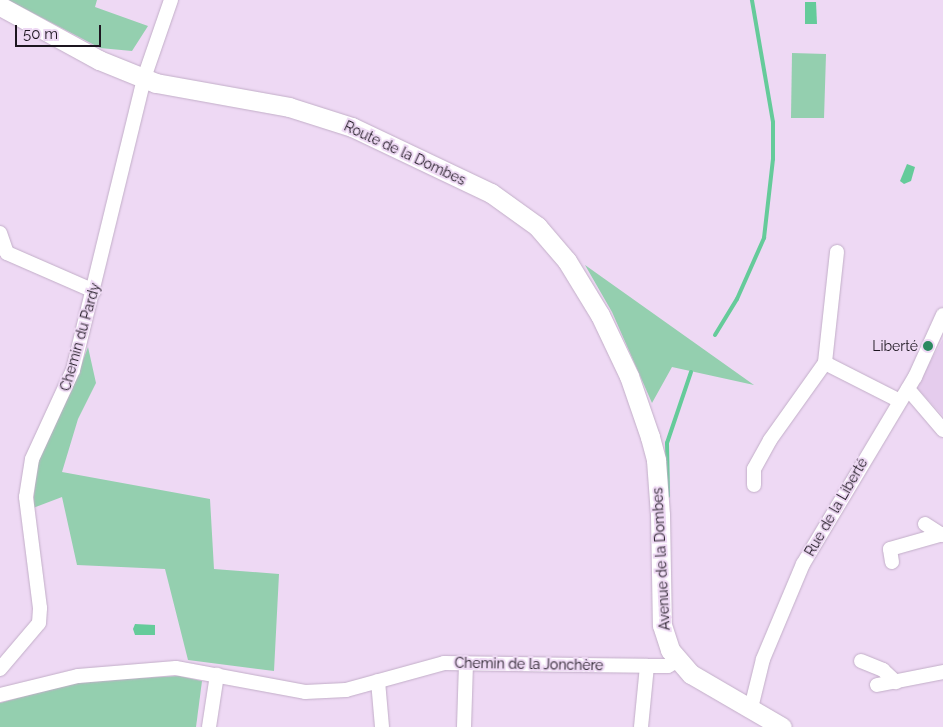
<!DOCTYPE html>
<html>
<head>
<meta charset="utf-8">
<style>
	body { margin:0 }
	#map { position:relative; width:943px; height:727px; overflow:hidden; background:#eed9f4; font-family:Raleway,sans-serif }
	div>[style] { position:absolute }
	.built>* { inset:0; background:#e5cced }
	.green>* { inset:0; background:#94cfaf }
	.water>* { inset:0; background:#65cb9a }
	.stream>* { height:4px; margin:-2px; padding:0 2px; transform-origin:2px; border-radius:2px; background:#65cb9a }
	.roads { filter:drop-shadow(0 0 1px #c2aec8) drop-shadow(0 0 1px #c2aec8) }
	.minor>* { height:14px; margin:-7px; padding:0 7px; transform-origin:7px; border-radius:7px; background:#fff }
	.secondary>* { height:19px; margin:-9.5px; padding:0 9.5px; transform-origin:9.5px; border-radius:9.5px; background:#fff }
	.dots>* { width:14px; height:14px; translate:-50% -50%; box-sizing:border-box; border:2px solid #eed9f4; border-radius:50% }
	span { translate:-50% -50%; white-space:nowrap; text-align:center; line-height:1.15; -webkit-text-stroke:4px #eed9f4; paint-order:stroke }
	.street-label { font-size:14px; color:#1d1620 }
	.poi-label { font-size:14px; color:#1d1620 }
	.right { translate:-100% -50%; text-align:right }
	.scale { position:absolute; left:15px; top:25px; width:86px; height:22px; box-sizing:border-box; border:2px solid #1d1620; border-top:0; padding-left:6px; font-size:15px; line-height:18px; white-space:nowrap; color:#1d1620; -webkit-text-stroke:4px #eed9f4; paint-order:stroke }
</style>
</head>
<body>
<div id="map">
	<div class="built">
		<i style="clip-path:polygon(943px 339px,943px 416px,916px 387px)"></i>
	</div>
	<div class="green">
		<i style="clip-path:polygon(8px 0,97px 0,95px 7px,148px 26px,132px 51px,100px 48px)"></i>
		<i style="clip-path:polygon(792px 53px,826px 54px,824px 118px,791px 118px)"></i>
		<i style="clip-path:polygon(585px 265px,754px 385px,672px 367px,652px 403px,612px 312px)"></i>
		<i style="clip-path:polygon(88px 347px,96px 383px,78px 419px,62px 472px,210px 499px,214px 569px,279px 574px,274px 671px,188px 660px,165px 569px,77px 565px,62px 497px,33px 508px,37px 457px,71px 392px)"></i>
		<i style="clip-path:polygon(179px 676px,202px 681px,196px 727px,0 727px,0 703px,78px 681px)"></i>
	</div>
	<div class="water">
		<i style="clip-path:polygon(805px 2px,816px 2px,817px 24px,805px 24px)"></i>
		<i style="clip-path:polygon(907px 164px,915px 167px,911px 181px,904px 184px,900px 181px)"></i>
		<i style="clip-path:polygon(135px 624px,155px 625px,155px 635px,135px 635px,133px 629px)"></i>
	</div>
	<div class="stream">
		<i style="left:715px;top:335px;width:42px;rotate:-58.6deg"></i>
		<i style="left:737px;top:299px;width:67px;rotate:-66.1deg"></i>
		<i style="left:764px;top:238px;width:80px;rotate:-83.5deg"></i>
		<i style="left:773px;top:159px;width:37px;rotate:-90deg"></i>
		<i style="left:773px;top:122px;width:124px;rotate:-99.8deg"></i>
		<i style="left:668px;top:496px;width:53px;rotate:-91.1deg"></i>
		<i style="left:667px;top:443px;width:75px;rotate:-71.3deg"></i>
	</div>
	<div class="roads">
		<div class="minor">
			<i style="left:0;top:233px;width:21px;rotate:71deg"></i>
			<i style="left:7px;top:253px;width:95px;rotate:23.6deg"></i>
			<i style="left:837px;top:252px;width:112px;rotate:96.2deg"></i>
			<i style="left:825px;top:363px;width:84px;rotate:26.9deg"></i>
			<i style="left:908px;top:389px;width:54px;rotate:49.5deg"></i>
			<i style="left:754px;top:485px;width:16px;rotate:-90deg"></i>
			<i style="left:754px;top:469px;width:33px;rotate:-61deg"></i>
			<i style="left:770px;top:440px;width:95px;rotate:-54.5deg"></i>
			<i style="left:925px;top:524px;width:20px;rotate:33deg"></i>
			<i style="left:892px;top:562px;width:13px;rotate:-99deg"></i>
			<i style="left:890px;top:549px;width:55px;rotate:-15.8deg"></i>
			<i style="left:861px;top:661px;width:24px;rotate:22deg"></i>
			<i style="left:883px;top:670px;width:18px;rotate:43deg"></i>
			<i style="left:0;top:669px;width:60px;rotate:-49.7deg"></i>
			<i style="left:39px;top:623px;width:15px;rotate:-86deg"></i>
			<i style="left:40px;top:608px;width:112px;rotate:-97.2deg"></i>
			<i style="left:26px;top:497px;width:38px;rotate:-81deg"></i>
			<i style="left:32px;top:459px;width:98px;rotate:-65.3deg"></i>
			<i style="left:73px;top:370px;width:301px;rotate:-76.3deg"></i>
			<i style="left:144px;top:78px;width:83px;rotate:-70.9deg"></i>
			<i style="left:378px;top:681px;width:46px;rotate:85deg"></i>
			<i style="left:877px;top:685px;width:67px;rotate:-11.1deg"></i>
			<i style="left:0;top:695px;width:80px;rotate:-13.7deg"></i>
			<i style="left:78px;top:676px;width:98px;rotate:-4.7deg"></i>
			<i style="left:176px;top:668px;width:131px;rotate:10.5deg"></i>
			<i style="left:305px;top:692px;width:41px;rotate:-2.8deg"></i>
			<i style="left:346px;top:690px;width:102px;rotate:-15.4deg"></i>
			<i style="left:444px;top:663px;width:203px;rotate:0.8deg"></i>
			<i style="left:647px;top:666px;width:21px"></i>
			<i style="left:668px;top:666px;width:10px;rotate:-29deg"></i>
			<i style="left:751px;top:708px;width:50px;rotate:-76.2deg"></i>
			<i style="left:763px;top:659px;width:103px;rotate:-67.2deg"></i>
			<i style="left:803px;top:564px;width:218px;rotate:-59.1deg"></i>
			<i style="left:915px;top:377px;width:68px;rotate:-65.7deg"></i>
			<i style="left:209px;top:727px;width:53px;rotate:-81.3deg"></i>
			<i style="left:464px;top:727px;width:64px;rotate:-88.2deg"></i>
			<i style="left:641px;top:727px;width:61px;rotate:-84.4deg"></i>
		</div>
		<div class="secondary">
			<i style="left:0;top:6px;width:113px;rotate:28.6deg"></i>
			<i style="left:99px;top:60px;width:61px;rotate:22deg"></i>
			<i style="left:156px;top:83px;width:135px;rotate:10.2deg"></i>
			<i style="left:289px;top:107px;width:66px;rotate:17.6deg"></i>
			<i style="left:352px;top:127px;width:154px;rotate:25.4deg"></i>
			<i style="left:491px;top:193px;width:57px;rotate:35.7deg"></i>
			<i style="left:537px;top:226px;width:46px;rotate:49.4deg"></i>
			<i style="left:567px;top:261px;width:63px;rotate:58.6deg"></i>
			<i style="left:600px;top:315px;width:68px;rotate:64.6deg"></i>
			<i style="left:629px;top:376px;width:65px;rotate:71deg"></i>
			<i style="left:650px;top:437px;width:24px;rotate:75deg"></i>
			<i style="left:656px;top:460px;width:55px;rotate:85.8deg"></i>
			<i style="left:660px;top:515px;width:110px;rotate:89deg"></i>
			<i style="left:662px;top:625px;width:26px;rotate:72deg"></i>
			<i style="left:670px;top:650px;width:32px;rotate:49deg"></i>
			<i style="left:691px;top:674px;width:105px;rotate:30.2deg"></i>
		</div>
	</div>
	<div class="dots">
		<i style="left:928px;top:346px;background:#2b8960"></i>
	</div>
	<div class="street-label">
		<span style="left:405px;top:153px;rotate:25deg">Route de la Dombes</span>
		<span style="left:80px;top:337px;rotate:-74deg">Chemin du Pardy</span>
		<span style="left:836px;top:507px;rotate:-60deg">Rue de la Liberté</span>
		<span style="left:661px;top:559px;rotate:-93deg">Avenue de la Dombes</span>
		<span style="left:529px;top:664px;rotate:1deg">Chemin de la Jonchère</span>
	</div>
	<div class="poi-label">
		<span class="right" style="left:918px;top:346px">Liberté</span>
	</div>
	<div class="scale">50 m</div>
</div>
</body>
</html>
